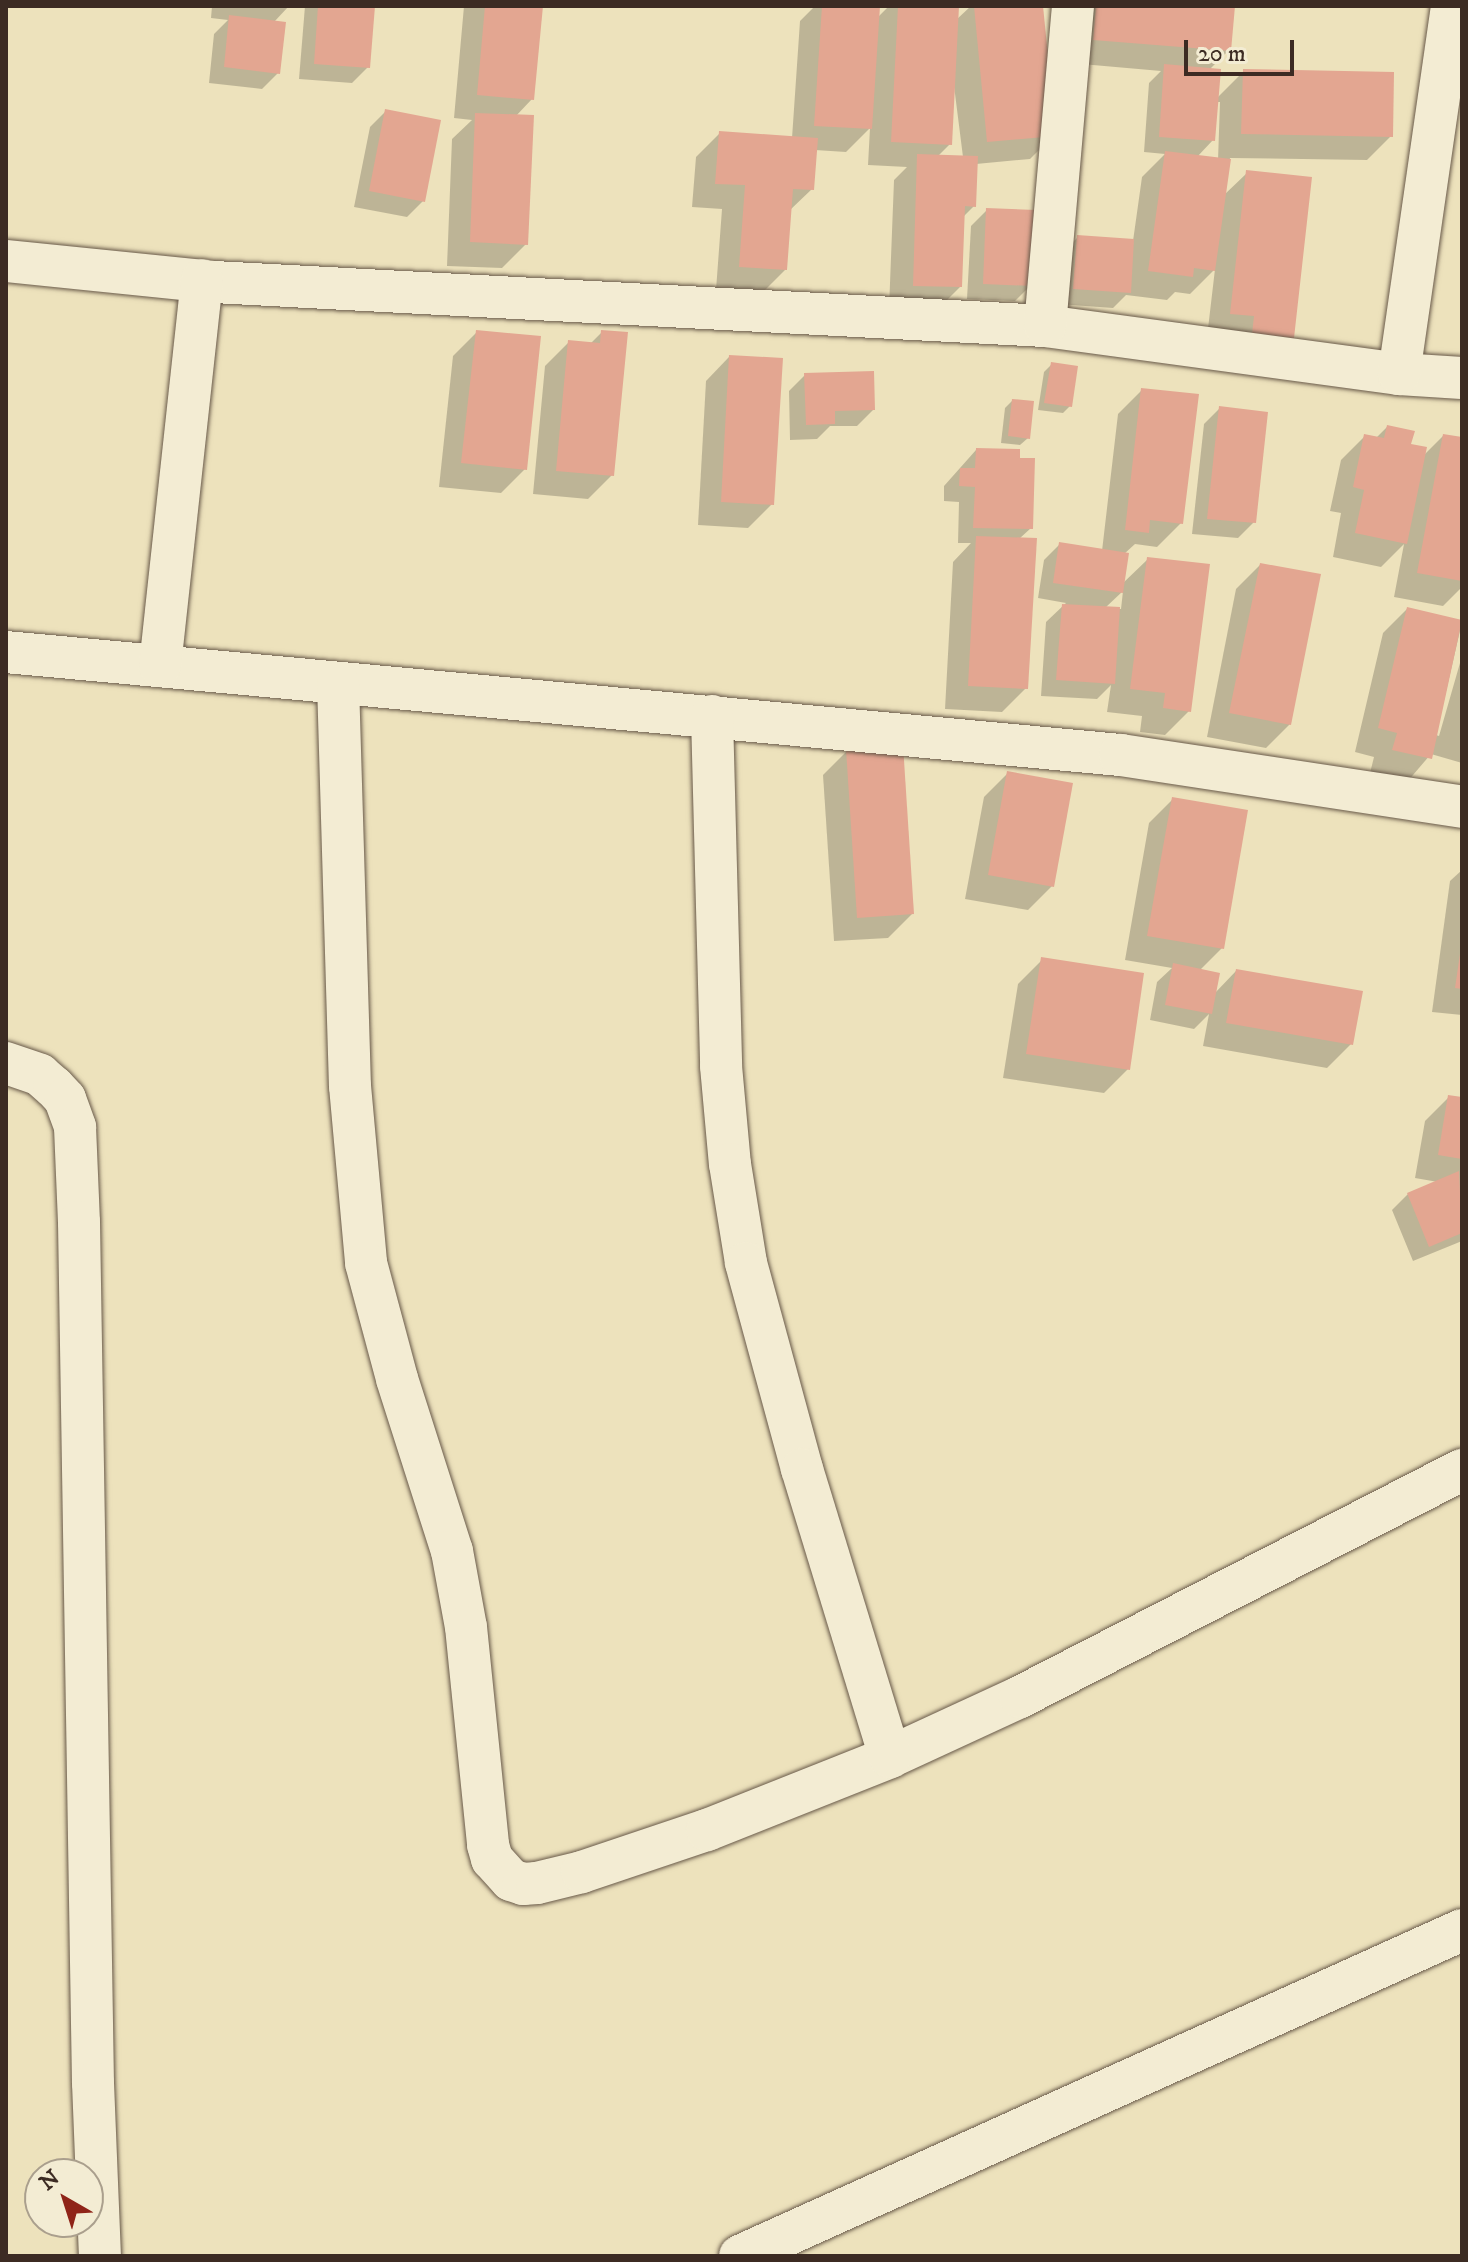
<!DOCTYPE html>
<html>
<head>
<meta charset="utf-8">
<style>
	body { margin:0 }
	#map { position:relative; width:1468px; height:2262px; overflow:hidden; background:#ede2bc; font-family:"IM FELL DW Pica",serif }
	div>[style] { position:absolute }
	.shadow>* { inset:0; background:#0003 }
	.building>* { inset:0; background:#e3a691 }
	.roads { filter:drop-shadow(0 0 2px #685949) drop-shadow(0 0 2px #685949) }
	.minor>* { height:42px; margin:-21px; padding:0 21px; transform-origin:21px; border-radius:21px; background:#f3ecd3 }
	span { translate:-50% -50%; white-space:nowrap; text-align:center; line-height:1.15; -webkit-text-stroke:8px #f3ecd3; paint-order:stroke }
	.frame { position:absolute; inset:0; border:8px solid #3c2b23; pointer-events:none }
	.north { position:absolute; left:24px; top:2158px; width:80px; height:80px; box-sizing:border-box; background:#f3ecd3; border:2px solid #aa9f8d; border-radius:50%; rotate:321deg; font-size:22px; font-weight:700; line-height:32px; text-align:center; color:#3c2b23 }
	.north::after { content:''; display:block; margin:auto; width:28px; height:36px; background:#8f2418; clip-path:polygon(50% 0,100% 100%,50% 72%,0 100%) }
	.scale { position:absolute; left:1184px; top:40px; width:110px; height:36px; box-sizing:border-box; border:4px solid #3c2b23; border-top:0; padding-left:10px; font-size:24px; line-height:28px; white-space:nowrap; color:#3c2b23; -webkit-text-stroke:6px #f3ecd3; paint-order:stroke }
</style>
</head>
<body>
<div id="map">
	<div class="shadow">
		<i style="clip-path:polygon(212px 6px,289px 6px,274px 22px,278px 73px,262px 89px,209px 83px,214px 34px,228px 20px,211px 18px)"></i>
		<i style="clip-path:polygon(305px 6px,373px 6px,368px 67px,352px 83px,299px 79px)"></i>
		<i style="clip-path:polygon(464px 6px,541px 6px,532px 99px,515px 117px,526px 244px,502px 268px,447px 266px,452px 139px,472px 120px,454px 118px)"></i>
		<i style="clip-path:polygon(evenodd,815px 6px,878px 6px,877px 18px,889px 6px,957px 6px,956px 20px,971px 6px,1041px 6px,1054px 135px,1030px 159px,976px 164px,974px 206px,962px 218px,960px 287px,936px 311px,889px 309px,894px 180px,907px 167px,868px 165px,870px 128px,846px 152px,815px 150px,812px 189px,789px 211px,786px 269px,762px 293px,716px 290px,722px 209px,692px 207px,696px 157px,720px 133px,792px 138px,800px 21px,815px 6px,953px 78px,963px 157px,937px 157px,950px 144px,953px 78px)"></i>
		<i style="clip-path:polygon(evenodd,1075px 6px,1233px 6px,1229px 50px,1209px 70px,1216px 99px,1244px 71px,1391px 136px,1367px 160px,1230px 158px,1224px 195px,1247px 173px,1292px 337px,1268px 361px,1207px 337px,1215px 269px,1190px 294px,1175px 292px,1167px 300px,1126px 295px,1113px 308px,1058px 304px,1062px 253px,1078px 237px,1133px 241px,1142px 177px,1165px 154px,1144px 152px,1149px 83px,1161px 71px,1070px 63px,1075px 6px,1216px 102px,1220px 102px,1218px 160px,1197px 157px,1213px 140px,1216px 102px)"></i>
		<i style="clip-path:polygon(386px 111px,423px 201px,407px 217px,354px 207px,370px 127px)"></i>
		<i style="clip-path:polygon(987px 210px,1031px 285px,1015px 301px,967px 299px,971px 226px)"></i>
		<i style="clip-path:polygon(477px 332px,525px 469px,501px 493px,439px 487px,453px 356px)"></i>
		<i style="clip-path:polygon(602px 332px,612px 475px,588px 499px,533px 494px,545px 366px,569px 342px,590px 344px)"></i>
		<i style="clip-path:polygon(729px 357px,772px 504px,748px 528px,698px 525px,706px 381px)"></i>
		<i style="clip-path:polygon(1052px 364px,1070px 406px,1063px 413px,1038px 410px,1044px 372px)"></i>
		<i style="clip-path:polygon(805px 375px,873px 410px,857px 426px,830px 426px,817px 439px,790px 440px,789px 391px)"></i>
		<i style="clip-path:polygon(evenodd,1142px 390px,1181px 523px,1157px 547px,1135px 544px,1124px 554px,1122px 584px,1148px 559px,1189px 711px,1165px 735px,1140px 732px,1142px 716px,1107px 712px,1111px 685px,1097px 699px,1041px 696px,1046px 622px,1066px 603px,1038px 598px,1044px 560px,1060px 544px,1102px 551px,1118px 414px,1142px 390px,1123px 591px,1121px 609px,1105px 608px,1123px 591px)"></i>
		<i style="clip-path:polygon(1012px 401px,1028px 438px,1020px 445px,1001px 443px,1005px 408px)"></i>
		<i style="clip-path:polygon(1220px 408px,1254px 522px,1238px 538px,1192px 534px,1204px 424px)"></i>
		<i style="clip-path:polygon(1387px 427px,1423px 456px,1443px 436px,1462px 439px,1462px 587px,1443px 606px,1394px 597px,1404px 544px,1381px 567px,1333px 557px,1341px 513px,1330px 511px,1341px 460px,1365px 436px,1376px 438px)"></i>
		<i style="clip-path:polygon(976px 450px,1018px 460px,1031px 528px,1019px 539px,1026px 688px,1002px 712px,945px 709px,953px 562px,971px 543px,958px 543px,959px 502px,944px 501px,944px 486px)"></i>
		<i style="clip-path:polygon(1260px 565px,1290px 724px,1266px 748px,1207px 737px,1236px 589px)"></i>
		<i style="clip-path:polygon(1407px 609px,1462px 622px,1436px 735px,1439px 736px,1462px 656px,1462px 763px,1431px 754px,1407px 782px,1370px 773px,1374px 757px,1355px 752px,1383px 633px)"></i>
		<i style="clip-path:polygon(847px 751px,912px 914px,888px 938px,834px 941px,823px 775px)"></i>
		<i style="clip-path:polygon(1008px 773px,1052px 886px,1028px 910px,965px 899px,984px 797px)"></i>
		<i style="clip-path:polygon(1173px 799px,1222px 948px,1199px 971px,1214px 994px,1236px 971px,1351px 1044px,1327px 1068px,1203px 1046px,1209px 1014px,1194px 1029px,1150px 1020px,1157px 982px,1172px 968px,1125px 960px,1149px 823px)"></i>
		<i style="clip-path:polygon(1462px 870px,1462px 1015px,1432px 1012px,1450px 881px)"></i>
		<i style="clip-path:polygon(1042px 960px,1128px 1069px,1104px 1093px,1003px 1078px,1018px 984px)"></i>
		<i style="clip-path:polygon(1449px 1097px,1462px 1099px,1462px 1241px,1413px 1261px,1392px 1210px,1408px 1194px,1438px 1182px,1415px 1178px,1425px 1121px)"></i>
	</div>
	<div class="building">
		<i style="clip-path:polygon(318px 6px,375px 6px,370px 68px,314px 64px)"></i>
		<i style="clip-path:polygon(485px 6px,543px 6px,534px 100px,477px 95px)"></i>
		<i style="clip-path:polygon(822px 6px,880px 6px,872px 129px,814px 126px)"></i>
		<i style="clip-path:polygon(898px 6px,959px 6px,952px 145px,891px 142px)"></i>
		<i style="clip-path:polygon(974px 6px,1043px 6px,1056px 136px,987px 142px)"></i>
		<i style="clip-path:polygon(1096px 6px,1235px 6px,1231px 51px,1093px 40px)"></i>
		<i style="clip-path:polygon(229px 15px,286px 22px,280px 74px,224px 67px)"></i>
		<i style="clip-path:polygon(1164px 64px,1221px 69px,1215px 141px,1159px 137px)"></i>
		<i style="clip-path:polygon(1243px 69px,1394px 72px,1393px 137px,1241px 134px)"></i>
		<i style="clip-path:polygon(385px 109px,441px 120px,425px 202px,369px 191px)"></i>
		<i style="clip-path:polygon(475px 113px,534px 115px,528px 245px,470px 242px)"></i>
		<i style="clip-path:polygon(719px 131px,818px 138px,814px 190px,793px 189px,787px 270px,739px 267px,745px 185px,715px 184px)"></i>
		<i style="clip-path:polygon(1165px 151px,1231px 159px,1215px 271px,1194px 268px,1193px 277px,1148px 271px)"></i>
		<i style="clip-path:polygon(917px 154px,978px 156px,976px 207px,965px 206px,962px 287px,913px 286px)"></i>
		<i style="clip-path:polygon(1246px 170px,1312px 177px,1294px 338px,1252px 334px,1254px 316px,1230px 314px)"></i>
		<i style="clip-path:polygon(986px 208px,1036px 210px,1033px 286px,983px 284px)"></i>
		<i style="clip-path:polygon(1077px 235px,1134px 239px,1131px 293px,1073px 289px)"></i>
		<i style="clip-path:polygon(476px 330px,541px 336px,527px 470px,461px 463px)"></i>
		<i style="clip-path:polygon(601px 330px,628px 332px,614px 476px,556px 471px,568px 340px,600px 343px)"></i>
		<i style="clip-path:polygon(729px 355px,783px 358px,774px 505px,721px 502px)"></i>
		<i style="clip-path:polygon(1051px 362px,1078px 366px,1072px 407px,1044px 403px)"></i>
		<i style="clip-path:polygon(874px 371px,875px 410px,835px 411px,835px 424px,806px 425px,804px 373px)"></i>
		<i style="clip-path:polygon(1141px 388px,1199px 394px,1183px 524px,1150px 520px,1149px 533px,1125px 530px)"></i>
		<i style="clip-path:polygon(1012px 399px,1034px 401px,1030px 439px,1008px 436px)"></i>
		<i style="clip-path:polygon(1219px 406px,1268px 412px,1256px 523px,1207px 519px)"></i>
		<i style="clip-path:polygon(1387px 425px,1415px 431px,1411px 444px,1427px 447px,1407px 544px,1355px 533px,1364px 490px,1353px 487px,1364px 434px,1384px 438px)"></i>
		<i style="clip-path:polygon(1443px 434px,1462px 437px,1462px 581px,1417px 573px)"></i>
		<i style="clip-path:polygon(976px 448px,1020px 449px,1020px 458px,1035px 458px,1033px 529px,973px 528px,975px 487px,959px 486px,960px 468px,975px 468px)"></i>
		<i style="clip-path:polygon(976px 536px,1037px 538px,1028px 689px,968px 686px)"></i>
		<i style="clip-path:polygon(1059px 542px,1129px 553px,1123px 593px,1053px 583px)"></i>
		<i style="clip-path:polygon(1147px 557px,1210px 564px,1191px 712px,1163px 708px,1165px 693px,1130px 689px)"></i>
		<i style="clip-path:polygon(1260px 563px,1321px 574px,1291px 725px,1229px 713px)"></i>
		<i style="clip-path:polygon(1062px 604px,1120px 607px,1115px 684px,1056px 680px)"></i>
		<i style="clip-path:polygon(1407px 607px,1462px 620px,1432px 759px,1392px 750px,1397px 733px,1378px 728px)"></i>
		<i style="clip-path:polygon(903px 745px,914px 914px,857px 918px,846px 749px)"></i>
		<i style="clip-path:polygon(1007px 771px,1073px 783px,1054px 887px,988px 875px)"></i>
		<i style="clip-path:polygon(1172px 797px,1248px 810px,1224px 949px,1147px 936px)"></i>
		<i style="clip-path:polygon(1460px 954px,1462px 954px,1462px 989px,1455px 988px)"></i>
		<i style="clip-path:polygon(1041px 957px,1144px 973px,1130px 1070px,1026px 1054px)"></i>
		<i style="clip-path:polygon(1173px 963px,1220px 973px,1212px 1014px,1165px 1005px)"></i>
		<i style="clip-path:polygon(1236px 969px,1363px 991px,1353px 1045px,1226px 1023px)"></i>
		<i style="clip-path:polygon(1448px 1095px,1462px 1097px,1462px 1159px,1438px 1155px)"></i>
		<i style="clip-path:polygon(1459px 1171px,1462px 1233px,1429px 1247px,1407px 1193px)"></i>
	</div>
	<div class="roads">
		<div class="minor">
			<i style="left:6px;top:261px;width:209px;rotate:5.8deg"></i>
			<i style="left:214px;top:282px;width:832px;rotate:3.03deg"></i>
			<i style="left:1045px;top:326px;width:357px;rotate:7.7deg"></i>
			<i style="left:1399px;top:374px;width:63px;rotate:3.6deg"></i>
			<i style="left:1045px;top:326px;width:321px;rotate:-85deg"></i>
			<i style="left:1399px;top:374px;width:372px;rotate:-81.8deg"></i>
			<i style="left:6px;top:652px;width:1119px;rotate:5.28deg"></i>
			<i style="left:1120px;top:755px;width:346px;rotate:8.6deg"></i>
			<i style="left:160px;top:666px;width:388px;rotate:-83.8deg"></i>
			<i style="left:338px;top:683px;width:403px;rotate:88.3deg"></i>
			<i style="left:350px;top:1086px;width:178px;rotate:84.8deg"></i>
			<i style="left:366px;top:1263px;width:120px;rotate:75deg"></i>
			<i style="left:397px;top:1379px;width:181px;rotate:72.3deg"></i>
			<i style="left:452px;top:1551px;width:77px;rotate:79.6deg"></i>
			<i style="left:466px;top:1627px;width:219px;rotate:84.2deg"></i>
			<i style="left:488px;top:1845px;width:15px;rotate:74deg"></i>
			<i style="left:492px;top:1859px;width:28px;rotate:48deg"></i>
			<i style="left:511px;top:1880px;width:13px;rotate:18deg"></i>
			<i style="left:523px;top:1884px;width:14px;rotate:-4deg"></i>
			<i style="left:537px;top:1883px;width:46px;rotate:-13.7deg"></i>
			<i style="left:582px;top:1872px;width:132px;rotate:-18.6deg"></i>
			<i style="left:707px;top:1830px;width:197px;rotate:-21.7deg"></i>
			<i style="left:890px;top:1757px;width:143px;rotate:-24.8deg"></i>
			<i style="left:1020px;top:1697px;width:497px;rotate:-27.2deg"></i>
			<i style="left:712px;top:716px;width:350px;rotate:88.5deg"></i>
			<i style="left:721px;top:1066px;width:98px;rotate:84.8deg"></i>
			<i style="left:730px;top:1164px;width:100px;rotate:80.8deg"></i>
			<i style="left:746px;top:1263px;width:213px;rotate:74.8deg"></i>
			<i style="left:802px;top:1469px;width:301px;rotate:73deg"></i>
			<i style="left:6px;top:1063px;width:36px;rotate:19deg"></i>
			<i style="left:40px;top:1075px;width:18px;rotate:41deg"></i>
			<i style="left:54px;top:1087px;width:16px;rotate:47deg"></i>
			<i style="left:65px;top:1099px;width:30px;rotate:70deg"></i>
			<i style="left:75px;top:1127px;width:95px;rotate:87.6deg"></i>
			<i style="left:79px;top:1222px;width:861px;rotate:89.07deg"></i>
			<i style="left:93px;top:2083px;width:173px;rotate:87.7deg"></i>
			<i style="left:740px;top:2256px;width:792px;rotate:-24.3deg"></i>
		</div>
	</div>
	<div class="frame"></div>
	<div class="north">N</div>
	<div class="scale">20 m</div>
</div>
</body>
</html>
